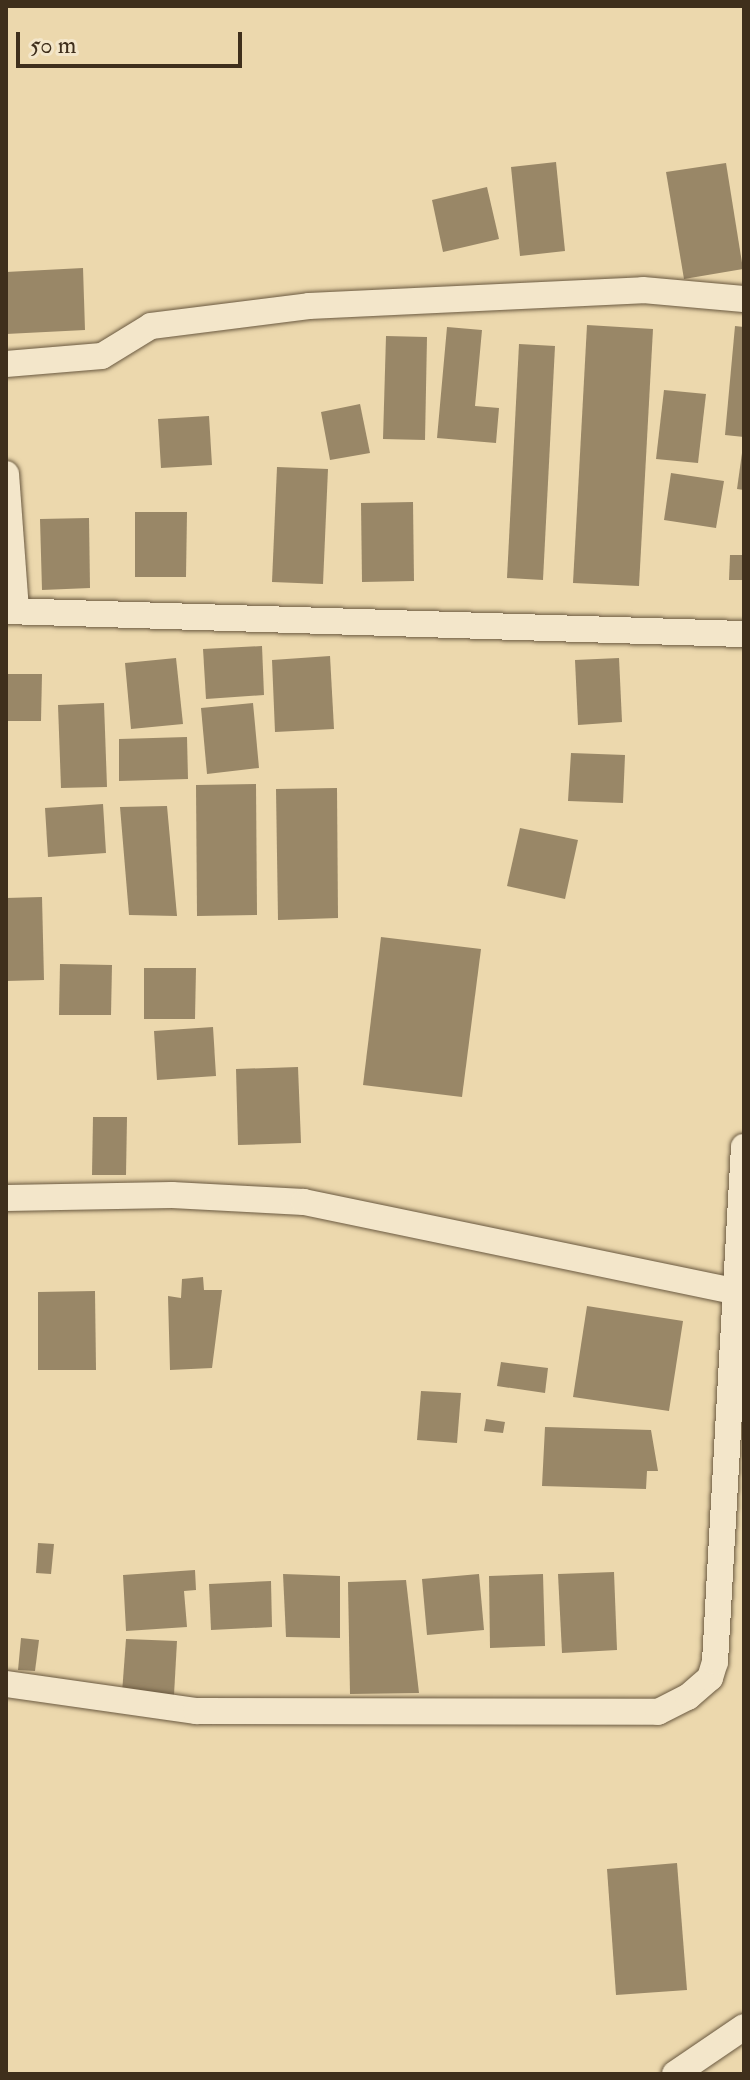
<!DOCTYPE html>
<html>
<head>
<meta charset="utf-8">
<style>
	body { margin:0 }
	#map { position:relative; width:750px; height:2080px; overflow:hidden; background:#ecd8ad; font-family:"IM FELL Double Pica",serif }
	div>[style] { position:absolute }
	.building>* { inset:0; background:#998767 }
	.roads { filter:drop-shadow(0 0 2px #6a5940) drop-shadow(0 0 2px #6a5940) }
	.minor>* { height:26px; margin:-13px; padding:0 13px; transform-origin:13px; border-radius:13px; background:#f3e6ca }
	span { translate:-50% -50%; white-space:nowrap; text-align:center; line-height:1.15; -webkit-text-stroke:6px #f3e6ca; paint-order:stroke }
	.frame { position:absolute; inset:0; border:8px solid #3f2f1c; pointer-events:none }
	.scale { position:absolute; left:16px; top:32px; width:226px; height:36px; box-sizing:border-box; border:4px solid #3f2f1c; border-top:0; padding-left:10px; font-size:24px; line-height:28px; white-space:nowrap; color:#3f2f1c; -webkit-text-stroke:6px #f3e6ca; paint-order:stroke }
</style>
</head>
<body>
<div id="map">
	<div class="building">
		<i style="clip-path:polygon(556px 162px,565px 251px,520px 256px,511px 167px)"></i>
		<i style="clip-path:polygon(726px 163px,743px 269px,684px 279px,666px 172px)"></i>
		<i style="clip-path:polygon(487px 187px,499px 239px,443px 252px,432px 200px)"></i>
		<i style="clip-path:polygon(83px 268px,85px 330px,6px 334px,6px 272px)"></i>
		<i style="clip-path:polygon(587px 325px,653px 329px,639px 586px,573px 583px)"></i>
		<i style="clip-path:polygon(735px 326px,744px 327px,744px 437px,725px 435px)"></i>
		<i style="clip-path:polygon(447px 327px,482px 330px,475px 406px,499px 408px,496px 443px,437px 438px)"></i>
		<i style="clip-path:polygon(386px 336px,427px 337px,425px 440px,383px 439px)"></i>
		<i style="clip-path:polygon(519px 344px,555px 346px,543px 580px,507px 578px)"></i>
		<i style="clip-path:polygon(664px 390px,706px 394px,698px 463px,656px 459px)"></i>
		<i style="clip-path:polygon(360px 404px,370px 453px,330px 460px,321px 412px)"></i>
		<i style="clip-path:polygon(209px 416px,212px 465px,161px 468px,158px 419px)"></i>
		<i style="clip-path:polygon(742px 453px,744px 453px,744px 490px,737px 489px)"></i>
		<i style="clip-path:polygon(277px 467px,328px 469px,323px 584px,272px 582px)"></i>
		<i style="clip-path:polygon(671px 473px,724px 481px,716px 528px,664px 520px)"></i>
		<i style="clip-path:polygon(413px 502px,414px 581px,362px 582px,361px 503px)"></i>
		<i style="clip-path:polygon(135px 512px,187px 512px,186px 577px,135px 577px)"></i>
		<i style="clip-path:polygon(89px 518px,90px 588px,42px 590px,40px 519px)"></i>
		<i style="clip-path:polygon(730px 555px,744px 555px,744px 580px,729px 580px)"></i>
		<i style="clip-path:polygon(262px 646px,264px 695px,206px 699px,203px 649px)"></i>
		<i style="clip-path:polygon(330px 656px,334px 729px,275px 732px,272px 660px)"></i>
		<i style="clip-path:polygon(176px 658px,183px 724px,131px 729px,125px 663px)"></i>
		<i style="clip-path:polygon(619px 658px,622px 722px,578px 725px,575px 660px)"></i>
		<i style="clip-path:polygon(6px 674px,42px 674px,41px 721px,6px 721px)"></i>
		<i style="clip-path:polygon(104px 703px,107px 787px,61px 788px,58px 705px)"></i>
		<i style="clip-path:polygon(253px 703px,259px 768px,207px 774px,201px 708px)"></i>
		<i style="clip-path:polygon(187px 737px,188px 779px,119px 781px,119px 739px)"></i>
		<i style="clip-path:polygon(571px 753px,625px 755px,623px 803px,568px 801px)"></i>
		<i style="clip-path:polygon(256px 784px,257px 915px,197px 916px,196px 785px)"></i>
		<i style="clip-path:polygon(337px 788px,338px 918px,278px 920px,276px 789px)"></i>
		<i style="clip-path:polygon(103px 804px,106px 853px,48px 857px,45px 808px)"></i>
		<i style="clip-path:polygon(167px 806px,177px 916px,129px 915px,120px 807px)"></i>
		<i style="clip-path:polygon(520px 828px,578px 840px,565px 899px,507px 886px)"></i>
		<i style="clip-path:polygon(42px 897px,44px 980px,6px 981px,6px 898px)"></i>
		<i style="clip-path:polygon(381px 937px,481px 949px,462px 1097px,363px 1085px)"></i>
		<i style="clip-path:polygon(60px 964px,112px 965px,111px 1015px,59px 1015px)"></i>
		<i style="clip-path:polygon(144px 968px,196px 968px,195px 1019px,144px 1019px)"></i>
		<i style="clip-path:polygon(213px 1027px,216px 1076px,157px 1080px,154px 1031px)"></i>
		<i style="clip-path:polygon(298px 1067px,301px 1143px,238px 1145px,236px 1069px)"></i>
		<i style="clip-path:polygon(93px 1117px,127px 1117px,126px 1175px,92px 1175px)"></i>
		<i style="clip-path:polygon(203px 1277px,204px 1290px,222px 1290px,212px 1368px,170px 1370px,168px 1296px,181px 1298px,182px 1279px)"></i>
		<i style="clip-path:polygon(95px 1291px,96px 1370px,38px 1370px,38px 1292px)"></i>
		<i style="clip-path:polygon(587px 1306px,683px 1321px,669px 1411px,573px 1397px)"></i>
		<i style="clip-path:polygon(501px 1362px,548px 1368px,545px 1393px,497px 1386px)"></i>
		<i style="clip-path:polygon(421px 1391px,461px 1393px,457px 1443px,417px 1440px)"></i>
		<i style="clip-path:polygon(486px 1419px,505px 1422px,503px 1433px,484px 1431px)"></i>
		<i style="clip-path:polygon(545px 1427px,651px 1430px,658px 1471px,647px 1471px,646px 1489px,542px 1486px)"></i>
		<i style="clip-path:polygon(38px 1543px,54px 1544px,51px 1574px,36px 1573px)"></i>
		<i style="clip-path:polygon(195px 1570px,196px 1590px,184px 1591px,187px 1627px,126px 1631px,123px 1575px)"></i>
		<i style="clip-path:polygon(614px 1572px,617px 1650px,562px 1653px,558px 1574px)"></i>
		<i style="clip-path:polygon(283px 1574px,340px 1576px,340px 1638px,286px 1637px)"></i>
		<i style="clip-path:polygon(479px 1574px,484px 1630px,427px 1635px,422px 1579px)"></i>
		<i style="clip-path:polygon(543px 1574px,545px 1646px,490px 1648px,489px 1576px)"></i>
		<i style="clip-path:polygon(406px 1580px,419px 1693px,350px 1694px,348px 1582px)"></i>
		<i style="clip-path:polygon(271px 1581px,272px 1627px,211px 1630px,209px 1584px)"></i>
		<i style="clip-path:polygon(21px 1638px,39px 1640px,35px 1671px,18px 1670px)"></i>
		<i style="clip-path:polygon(126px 1639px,177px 1641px,174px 1695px,122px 1693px)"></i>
		<i style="clip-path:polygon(677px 1863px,687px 1990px,616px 1995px,607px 1869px)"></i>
	</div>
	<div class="roads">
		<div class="minor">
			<i style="left:6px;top:364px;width:96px;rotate:-4.8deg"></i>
			<i style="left:102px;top:356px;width:57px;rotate:-31.5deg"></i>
			<i style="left:151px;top:326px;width:159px;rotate:-7.2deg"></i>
			<i style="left:309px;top:306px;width:334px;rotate:-2.7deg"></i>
			<i style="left:643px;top:290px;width:101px;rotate:5.1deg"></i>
			<i style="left:6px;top:474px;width:137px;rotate:85.8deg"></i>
			<i style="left:6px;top:611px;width:738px;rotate:1.79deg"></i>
			<i style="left:6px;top:1198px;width:166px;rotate:-1deg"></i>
			<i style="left:172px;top:1195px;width:132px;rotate:3deg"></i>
			<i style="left:304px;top:1202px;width:449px;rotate:11.7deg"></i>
			<i style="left:6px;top:1684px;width:192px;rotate:8.1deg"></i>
			<i style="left:196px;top:1711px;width:462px;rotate:0.1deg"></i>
			<i style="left:658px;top:1712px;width:34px;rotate:-27deg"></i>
			<i style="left:688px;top:1697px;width:29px;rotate:-41deg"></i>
			<i style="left:710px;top:1678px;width:17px;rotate:-73deg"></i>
			<i style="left:715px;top:1662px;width:516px;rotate:-86.78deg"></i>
			<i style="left:675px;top:2074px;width:83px;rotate:-34.3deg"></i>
		</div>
	</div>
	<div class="frame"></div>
	<div class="scale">50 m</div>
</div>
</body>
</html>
